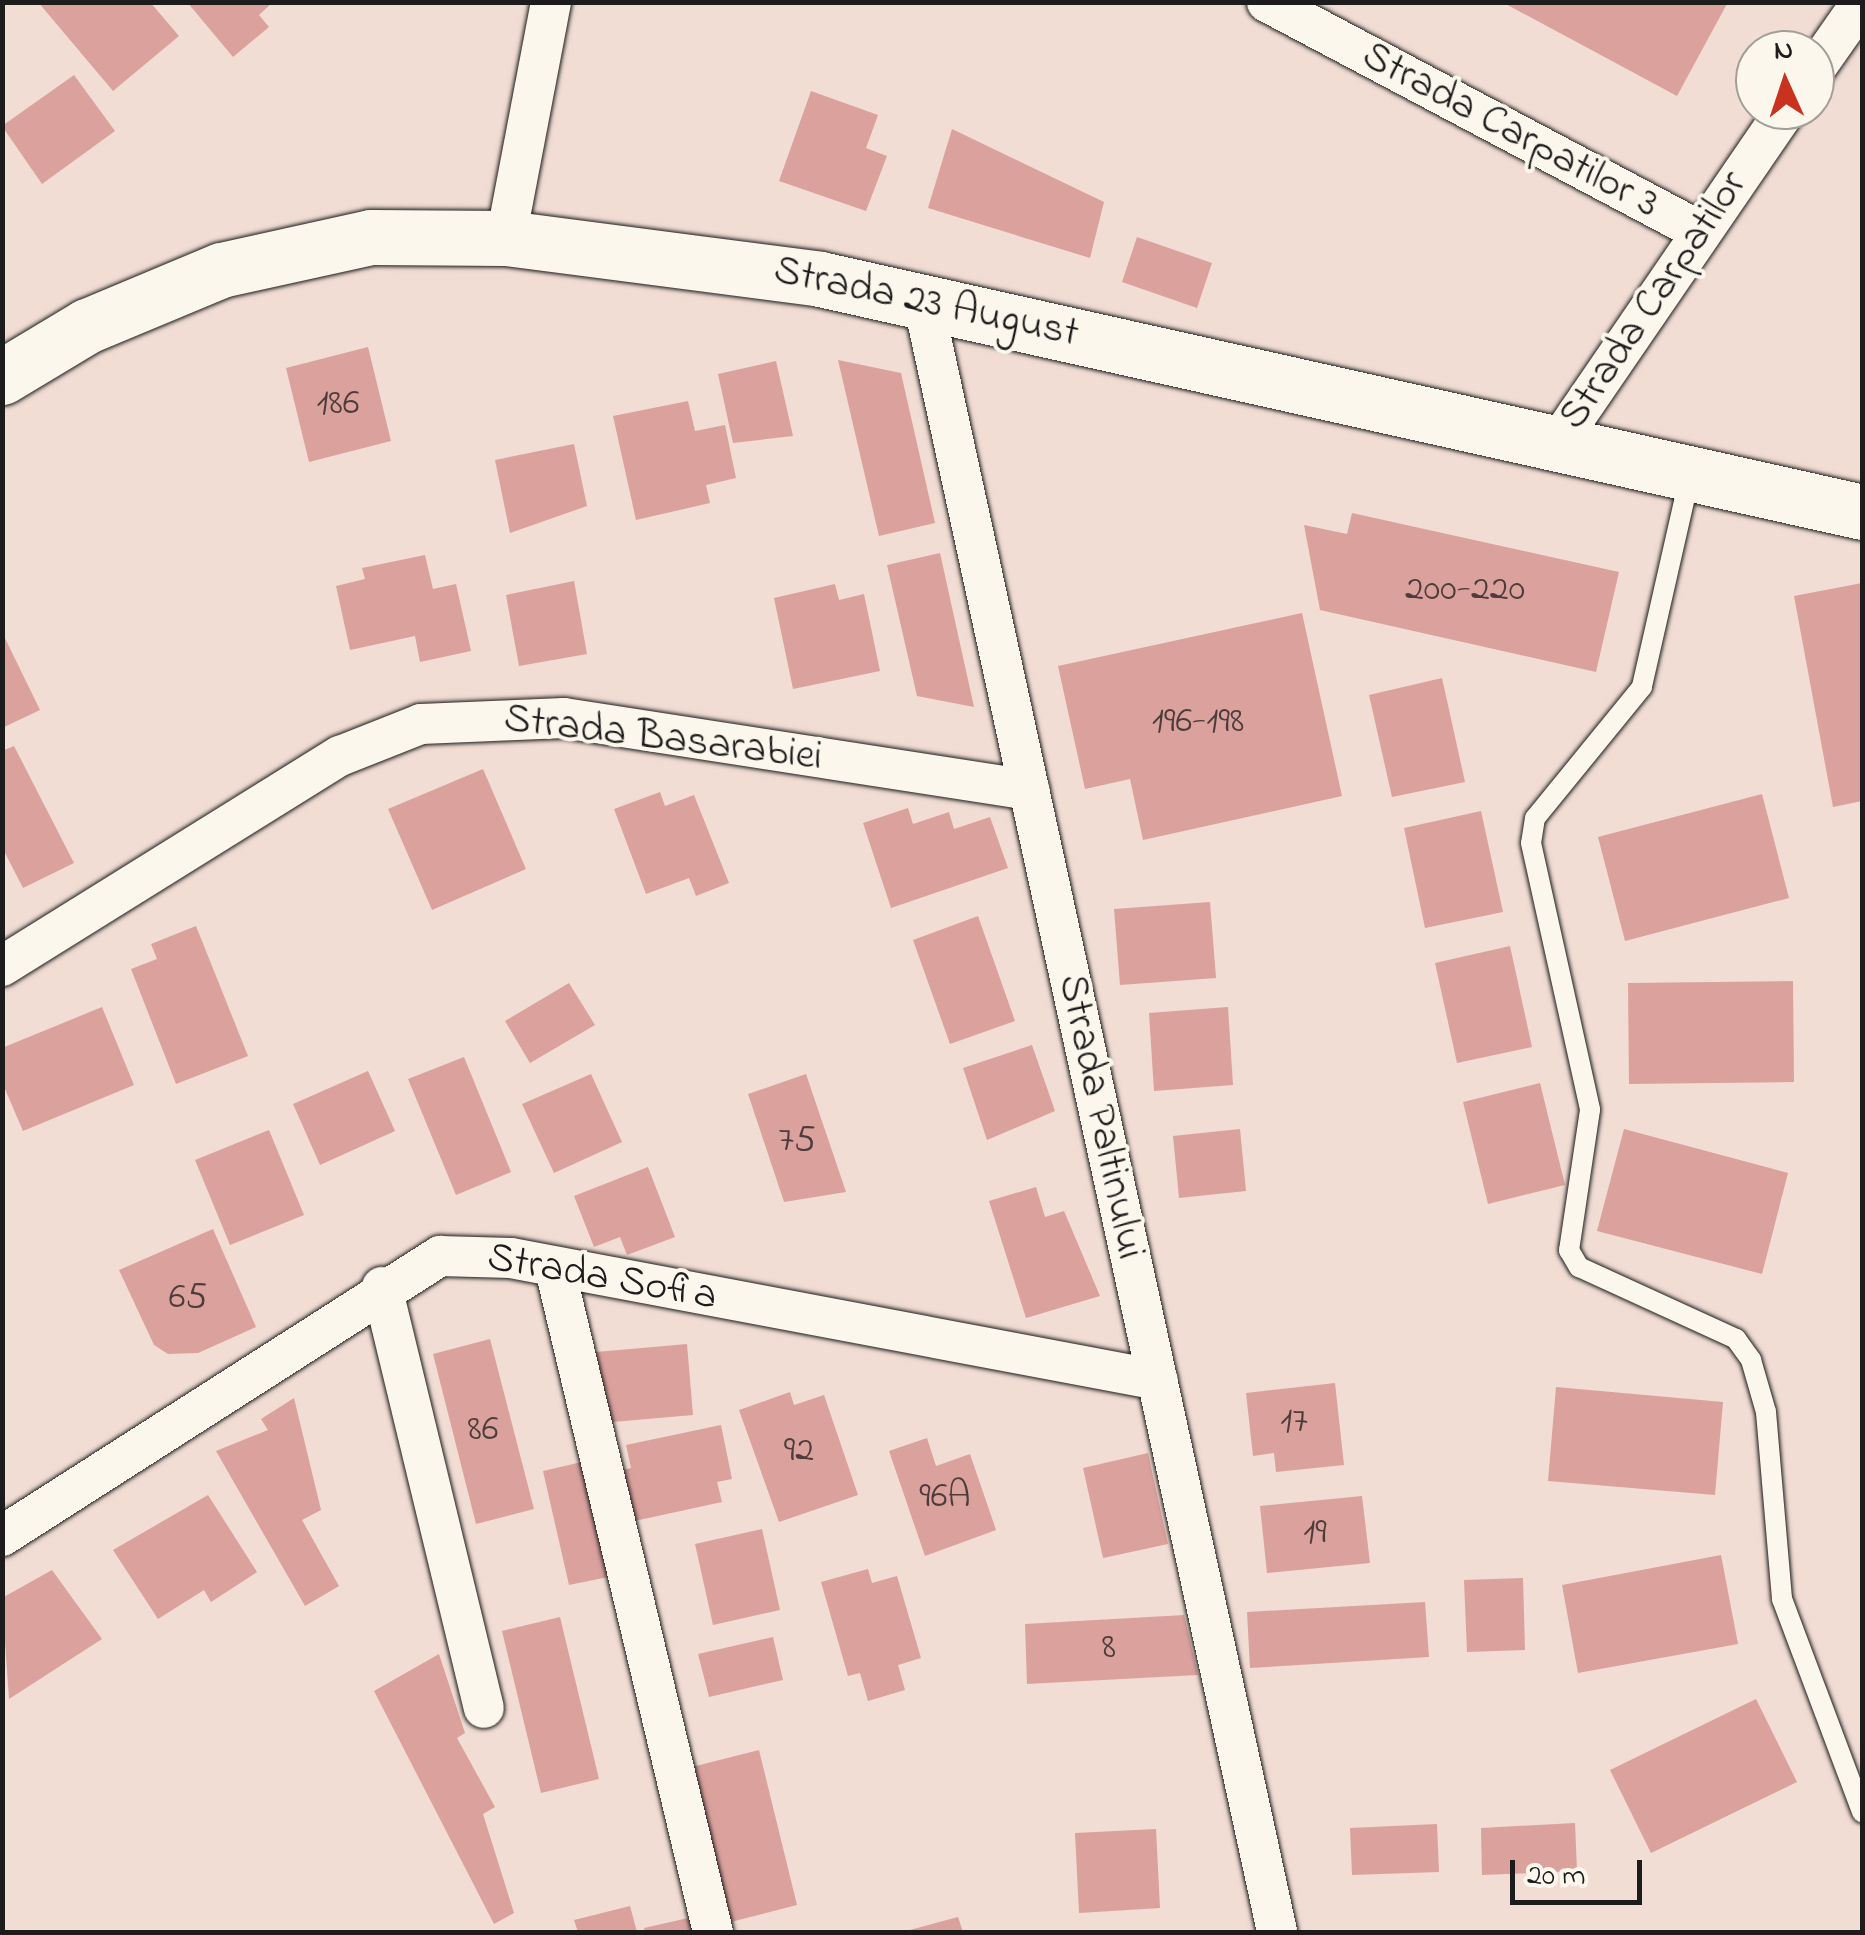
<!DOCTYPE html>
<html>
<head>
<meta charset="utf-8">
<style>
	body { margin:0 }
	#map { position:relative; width:1865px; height:1935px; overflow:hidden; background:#f1ddd4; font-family:"Indie Flower",sans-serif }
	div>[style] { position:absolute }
	.building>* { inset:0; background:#dba19d }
	.roads { filter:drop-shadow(0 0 2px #1c1c1c) drop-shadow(0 0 2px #1c1c1c) }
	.service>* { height:20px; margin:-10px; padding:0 10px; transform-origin:10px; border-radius:10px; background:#fbf7ec }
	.minor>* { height:40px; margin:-20px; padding:0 20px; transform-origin:20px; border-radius:20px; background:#fbf7ec }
	.secondary>* { height:55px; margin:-27.5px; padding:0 27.5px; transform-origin:27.5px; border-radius:27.5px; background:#fbf7ec }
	span { translate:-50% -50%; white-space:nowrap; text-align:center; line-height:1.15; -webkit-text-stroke:8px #fbf7ec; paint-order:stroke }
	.number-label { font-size:38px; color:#4c3d3c }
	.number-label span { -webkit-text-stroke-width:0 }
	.street-label { font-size:42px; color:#1c1c1c }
	.frame { position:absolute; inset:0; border:5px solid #1c1c1c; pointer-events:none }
	.north { position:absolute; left:1735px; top:30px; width:100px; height:100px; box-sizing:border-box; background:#fbf7ec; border:2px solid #a29f99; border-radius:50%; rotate:357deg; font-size:28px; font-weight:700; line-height:40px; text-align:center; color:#1c1c1c }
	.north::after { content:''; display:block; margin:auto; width:35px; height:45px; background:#c8321e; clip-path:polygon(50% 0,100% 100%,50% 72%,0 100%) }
	.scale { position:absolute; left:1510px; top:1860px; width:132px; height:45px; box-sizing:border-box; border:5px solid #1c1c1c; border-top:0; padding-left:12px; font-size:30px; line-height:35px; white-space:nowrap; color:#1c1c1c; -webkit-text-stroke:8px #fbf7ec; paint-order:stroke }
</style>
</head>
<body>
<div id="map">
	<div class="building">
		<i style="clip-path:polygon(38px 2px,150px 2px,179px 36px,113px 91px)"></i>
		<i style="clip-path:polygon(187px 2px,273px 2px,259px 15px,269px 27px,233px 57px)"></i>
		<i style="clip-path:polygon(1502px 2px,1728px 2px,1677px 96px)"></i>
		<i style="clip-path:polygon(74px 75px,115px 131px,42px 184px,2px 126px)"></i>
		<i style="clip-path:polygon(811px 91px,878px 115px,866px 148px,887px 156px,866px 211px,779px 181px)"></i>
		<i style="clip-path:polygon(952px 129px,1104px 202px,1090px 258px,928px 208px)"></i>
		<i style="clip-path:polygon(1137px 237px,1212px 263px,1197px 308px,1122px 282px)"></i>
		<i style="clip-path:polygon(368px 347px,391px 441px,309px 462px,286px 368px)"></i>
		<i style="clip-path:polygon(838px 360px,901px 373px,935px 523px,879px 536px)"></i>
		<i style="clip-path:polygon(776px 361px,793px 436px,733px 443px,718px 374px)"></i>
		<i style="clip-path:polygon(688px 401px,695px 431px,725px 425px,736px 478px,706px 485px,710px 503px,636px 520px,613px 416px)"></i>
		<i style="clip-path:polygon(574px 444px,587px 506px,510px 533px,495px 460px)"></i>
		<i style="clip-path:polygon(1352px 513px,1619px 572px,1596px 672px,1320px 610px,1304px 525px,1347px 534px)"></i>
		<i style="clip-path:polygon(940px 553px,974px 707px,917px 696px,887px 565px)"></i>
		<i style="clip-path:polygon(425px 555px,433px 589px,456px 584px,471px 651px,420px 662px,415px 636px,350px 650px,336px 586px,365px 579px,362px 568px)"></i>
		<i style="clip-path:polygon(574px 581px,587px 654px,519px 666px,506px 595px)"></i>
		<i style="clip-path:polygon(1862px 583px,1862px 801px,1833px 807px,1794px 596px)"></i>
		<i style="clip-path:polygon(835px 584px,839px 600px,864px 594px,880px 671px,793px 689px,774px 598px)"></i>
		<i style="clip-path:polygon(1302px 613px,1342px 796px,1143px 840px,1130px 779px,1085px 789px,1058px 666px)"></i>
		<i style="clip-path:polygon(2px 632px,40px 710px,2px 728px)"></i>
		<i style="clip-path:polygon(1442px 678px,1465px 782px,1392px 797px,1369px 695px)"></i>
		<i style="clip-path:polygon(14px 746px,74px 863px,23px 888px,2px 847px,2px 751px)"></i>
		<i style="clip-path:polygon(483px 769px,526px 869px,432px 910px,388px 809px)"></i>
		<i style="clip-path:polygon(660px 792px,665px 806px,694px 795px,729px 883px,696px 896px,689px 878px,646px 894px,614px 809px)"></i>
		<i style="clip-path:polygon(1762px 794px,1789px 898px,1625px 941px,1598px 837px)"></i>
		<i style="clip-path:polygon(908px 808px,913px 824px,949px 812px,954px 829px,990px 817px,1008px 868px,891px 908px,863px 823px)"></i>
		<i style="clip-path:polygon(1481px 811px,1503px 912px,1425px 928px,1404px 828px)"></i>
		<i style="clip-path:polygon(1210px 902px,1216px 978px,1120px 985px,1114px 909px)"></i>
		<i style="clip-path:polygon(978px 916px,1015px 1021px,950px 1044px,913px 940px)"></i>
		<i style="clip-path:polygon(196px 926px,248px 1056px,176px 1084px,131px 969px,157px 959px,151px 944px)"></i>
		<i style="clip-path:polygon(1510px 946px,1532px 1047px,1457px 1063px,1435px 963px)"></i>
		<i style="clip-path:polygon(1793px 981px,1794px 1082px,1629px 1084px,1628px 983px)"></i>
		<i style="clip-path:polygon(569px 983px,595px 1025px,530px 1063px,505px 1021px)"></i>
		<i style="clip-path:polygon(102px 1007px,134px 1085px,23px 1131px,2px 1082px,2px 1048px)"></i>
		<i style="clip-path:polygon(1228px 1007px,1233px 1085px,1154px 1091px,1149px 1013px)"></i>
		<i style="clip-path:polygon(1032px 1045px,1055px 1111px,987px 1140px,963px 1068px)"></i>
		<i style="clip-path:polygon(464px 1057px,511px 1172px,456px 1195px,408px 1079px)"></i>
		<i style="clip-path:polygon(368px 1071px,395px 1131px,320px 1165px,293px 1104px)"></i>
		<i style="clip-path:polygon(591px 1074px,622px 1142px,554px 1173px,522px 1104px)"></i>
		<i style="clip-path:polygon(806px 1074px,846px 1192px,784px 1202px,748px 1094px)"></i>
		<i style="clip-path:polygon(1540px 1083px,1565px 1185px,1488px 1204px,1463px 1102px)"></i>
		<i style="clip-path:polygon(1240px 1129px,1246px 1191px,1179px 1198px,1173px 1136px)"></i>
		<i style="clip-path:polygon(1624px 1129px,1788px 1173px,1762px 1274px,1597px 1231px)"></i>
		<i style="clip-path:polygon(269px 1130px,304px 1215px,230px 1245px,195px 1160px)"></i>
		<i style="clip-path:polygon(648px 1167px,675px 1237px,627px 1255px,620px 1237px,594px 1247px,574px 1196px)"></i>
		<i style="clip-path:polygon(1036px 1187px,1045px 1217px,1064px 1211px,1100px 1296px,1026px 1318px,989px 1201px)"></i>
		<i style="clip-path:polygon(213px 1229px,256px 1327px,198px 1353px,168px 1354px,154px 1345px,119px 1270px)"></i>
		<i style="clip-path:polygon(490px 1339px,534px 1509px,476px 1524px,433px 1354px)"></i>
		<i style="clip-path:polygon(687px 1344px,693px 1415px,601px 1423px,596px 1352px)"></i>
		<i style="clip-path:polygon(1335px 1383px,1344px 1465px,1276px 1472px,1274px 1453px,1253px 1456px,1246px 1393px)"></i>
		<i style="clip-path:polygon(1556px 1387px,1723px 1402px,1715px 1495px,1548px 1481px)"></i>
		<i style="clip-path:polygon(790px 1392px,794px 1405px,824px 1395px,858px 1495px,779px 1522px,739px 1410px)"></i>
		<i style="clip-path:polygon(294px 1398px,321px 1510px,302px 1520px,339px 1586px,305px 1606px,216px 1451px,268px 1430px,261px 1419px)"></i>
		<i style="clip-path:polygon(721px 1425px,732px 1479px,717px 1482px,722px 1502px,630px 1522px,619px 1471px,631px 1468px,626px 1445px)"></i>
		<i style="clip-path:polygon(927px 1438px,936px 1466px,970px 1454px,996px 1530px,925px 1556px,889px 1451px)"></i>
		<i style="clip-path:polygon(1148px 1453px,1168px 1544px,1103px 1558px,1083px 1468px)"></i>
		<i style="clip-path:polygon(586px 1461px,613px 1576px,569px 1585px,543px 1471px)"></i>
		<i style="clip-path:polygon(208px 1495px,257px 1572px,211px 1602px,204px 1590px,158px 1619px,113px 1550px)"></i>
		<i style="clip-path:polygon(1362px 1496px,1370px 1563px,1267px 1573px,1260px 1506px)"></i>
		<i style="clip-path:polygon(762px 1529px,780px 1610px,713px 1625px,695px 1544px)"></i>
		<i style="clip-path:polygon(1721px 1555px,1738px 1644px,1578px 1673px,1562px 1585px)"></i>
		<i style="clip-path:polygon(868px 1569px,872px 1583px,897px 1576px,921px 1658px,898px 1665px,905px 1690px,868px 1701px,860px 1673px,848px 1676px,821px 1582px)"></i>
		<i style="clip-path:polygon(52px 1570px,102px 1639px,9px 1699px,2px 1598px)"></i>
		<i style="clip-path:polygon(1523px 1578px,1525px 1650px,1467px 1652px,1464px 1580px)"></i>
		<i style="clip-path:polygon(1425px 1602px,1429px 1657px,1250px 1668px,1247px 1612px)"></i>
		<i style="clip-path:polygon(1184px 1615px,1198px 1675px,1027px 1684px,1025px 1624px)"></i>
		<i style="clip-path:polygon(560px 1617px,599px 1779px,541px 1793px,502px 1631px)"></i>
		<i style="clip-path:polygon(773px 1637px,783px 1680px,709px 1697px,698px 1654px)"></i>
		<i style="clip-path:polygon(439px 1654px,465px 1733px,457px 1738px,495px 1807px,483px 1814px,514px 1913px,494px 1924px,374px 1691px)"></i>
		<i style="clip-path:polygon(1756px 1699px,1797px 1782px,1651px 1853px,1610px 1770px)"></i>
		<i style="clip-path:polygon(759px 1750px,797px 1905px,723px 1924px,684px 1769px)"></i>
		<i style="clip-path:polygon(1575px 1823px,1577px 1871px,1482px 1875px,1481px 1828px)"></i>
		<i style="clip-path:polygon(1437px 1824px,1439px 1872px,1352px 1875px,1350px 1828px)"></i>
		<i style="clip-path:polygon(1156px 1829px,1160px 1908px,1079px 1913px,1075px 1833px)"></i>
		<i style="clip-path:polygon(630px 1906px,637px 1932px,578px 1932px,574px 1920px)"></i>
		<i style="clip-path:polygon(697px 1916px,701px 1932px,645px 1932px,644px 1928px)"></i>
		<i style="clip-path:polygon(958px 1917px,963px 1932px,906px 1932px,906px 1931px)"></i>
	</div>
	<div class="roads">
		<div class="service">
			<i style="left:1690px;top:475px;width:217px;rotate:102.8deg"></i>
			<i style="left:1642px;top:687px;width:169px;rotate:129.2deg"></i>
			<i style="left:1535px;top:818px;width:25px;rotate:99deg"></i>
			<i style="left:1531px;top:843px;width:273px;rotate:77.5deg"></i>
			<i style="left:1590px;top:1110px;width:142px;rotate:98.5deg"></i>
			<i style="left:1569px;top:1250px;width:20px;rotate:60deg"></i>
			<i style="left:1579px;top:1267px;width:173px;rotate:24.6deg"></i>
			<i style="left:1736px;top:1339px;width:26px;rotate:54deg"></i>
			<i style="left:1751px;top:1360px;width:54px;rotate:73.9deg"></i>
			<i style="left:1766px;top:1412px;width:188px;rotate:85.1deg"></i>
			<i style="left:1782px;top:1599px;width:228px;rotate:69.4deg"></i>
		</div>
		<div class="minor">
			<i style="left:1267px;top:2px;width:490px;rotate:27.9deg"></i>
			<i style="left:1815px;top:69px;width:82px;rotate:-55deg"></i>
			<i style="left:506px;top:238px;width:240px;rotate:-79.2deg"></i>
			<i style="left:923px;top:301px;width:1669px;rotate:77.75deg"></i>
			<i style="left:1557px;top:444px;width:405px;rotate:-55.6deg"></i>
			<i style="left:2px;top:966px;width:398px;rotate:-31.9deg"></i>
			<i style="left:340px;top:756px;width:87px;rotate:-21.6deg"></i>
			<i style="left:421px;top:724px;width:143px;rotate:-2.4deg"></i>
			<i style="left:564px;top:718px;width:471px;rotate:8.8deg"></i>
			<i style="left:555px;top:1269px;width:682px;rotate:76.6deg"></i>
			<i style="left:382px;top:1287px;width:433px;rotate:76.4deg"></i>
			<i style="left:2px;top:1536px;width:520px;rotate:-32.59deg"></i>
			<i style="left:440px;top:1256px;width:71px;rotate:1.6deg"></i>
			<i style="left:511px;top:1258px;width:658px;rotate:10.68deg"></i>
		</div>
		<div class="secondary">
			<i style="left:2px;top:377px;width:99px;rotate:-31deg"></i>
			<i style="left:87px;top:326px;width:145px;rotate:-22.7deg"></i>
			<i style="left:221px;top:270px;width:154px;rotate:-12.4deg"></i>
			<i style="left:371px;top:237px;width:135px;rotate:0.4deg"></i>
			<i style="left:506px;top:238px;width:317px;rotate:7.4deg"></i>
			<i style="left:820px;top:279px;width:1068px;rotate:12.6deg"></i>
		</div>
	</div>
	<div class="number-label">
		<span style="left:338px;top:405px">186</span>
		<span style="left:1465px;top:591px">200-220</span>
		<span style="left:1198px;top:723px">196-198</span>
		<span style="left:797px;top:1142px">75</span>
		<span style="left:188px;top:1299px">65</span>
		<span style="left:1294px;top:1423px">17</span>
		<span style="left:483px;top:1431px">86</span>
		<span style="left:799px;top:1452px">92</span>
		<span style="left:945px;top:1498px">96A</span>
		<span style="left:1315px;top:1534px">19</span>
		<span style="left:1109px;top:1649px">8</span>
	</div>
	<div class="street-label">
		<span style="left:1510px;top:131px;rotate:28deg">Strada Carpatilor 3</span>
		<span style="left:1654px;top:301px;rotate:-56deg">Strada Carpatilor</span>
		<span style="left:926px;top:303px;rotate:12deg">Strada 23 August</span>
		<span style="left:663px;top:739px;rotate:7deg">Strada Basarabiei</span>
		<span style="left:1100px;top:1117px;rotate:78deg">Strada Paltinului</span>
		<span style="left:602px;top:1278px;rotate:10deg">Strada Sofia</span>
	</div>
	<div class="frame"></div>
	<div class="north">N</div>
	<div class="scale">20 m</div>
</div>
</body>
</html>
